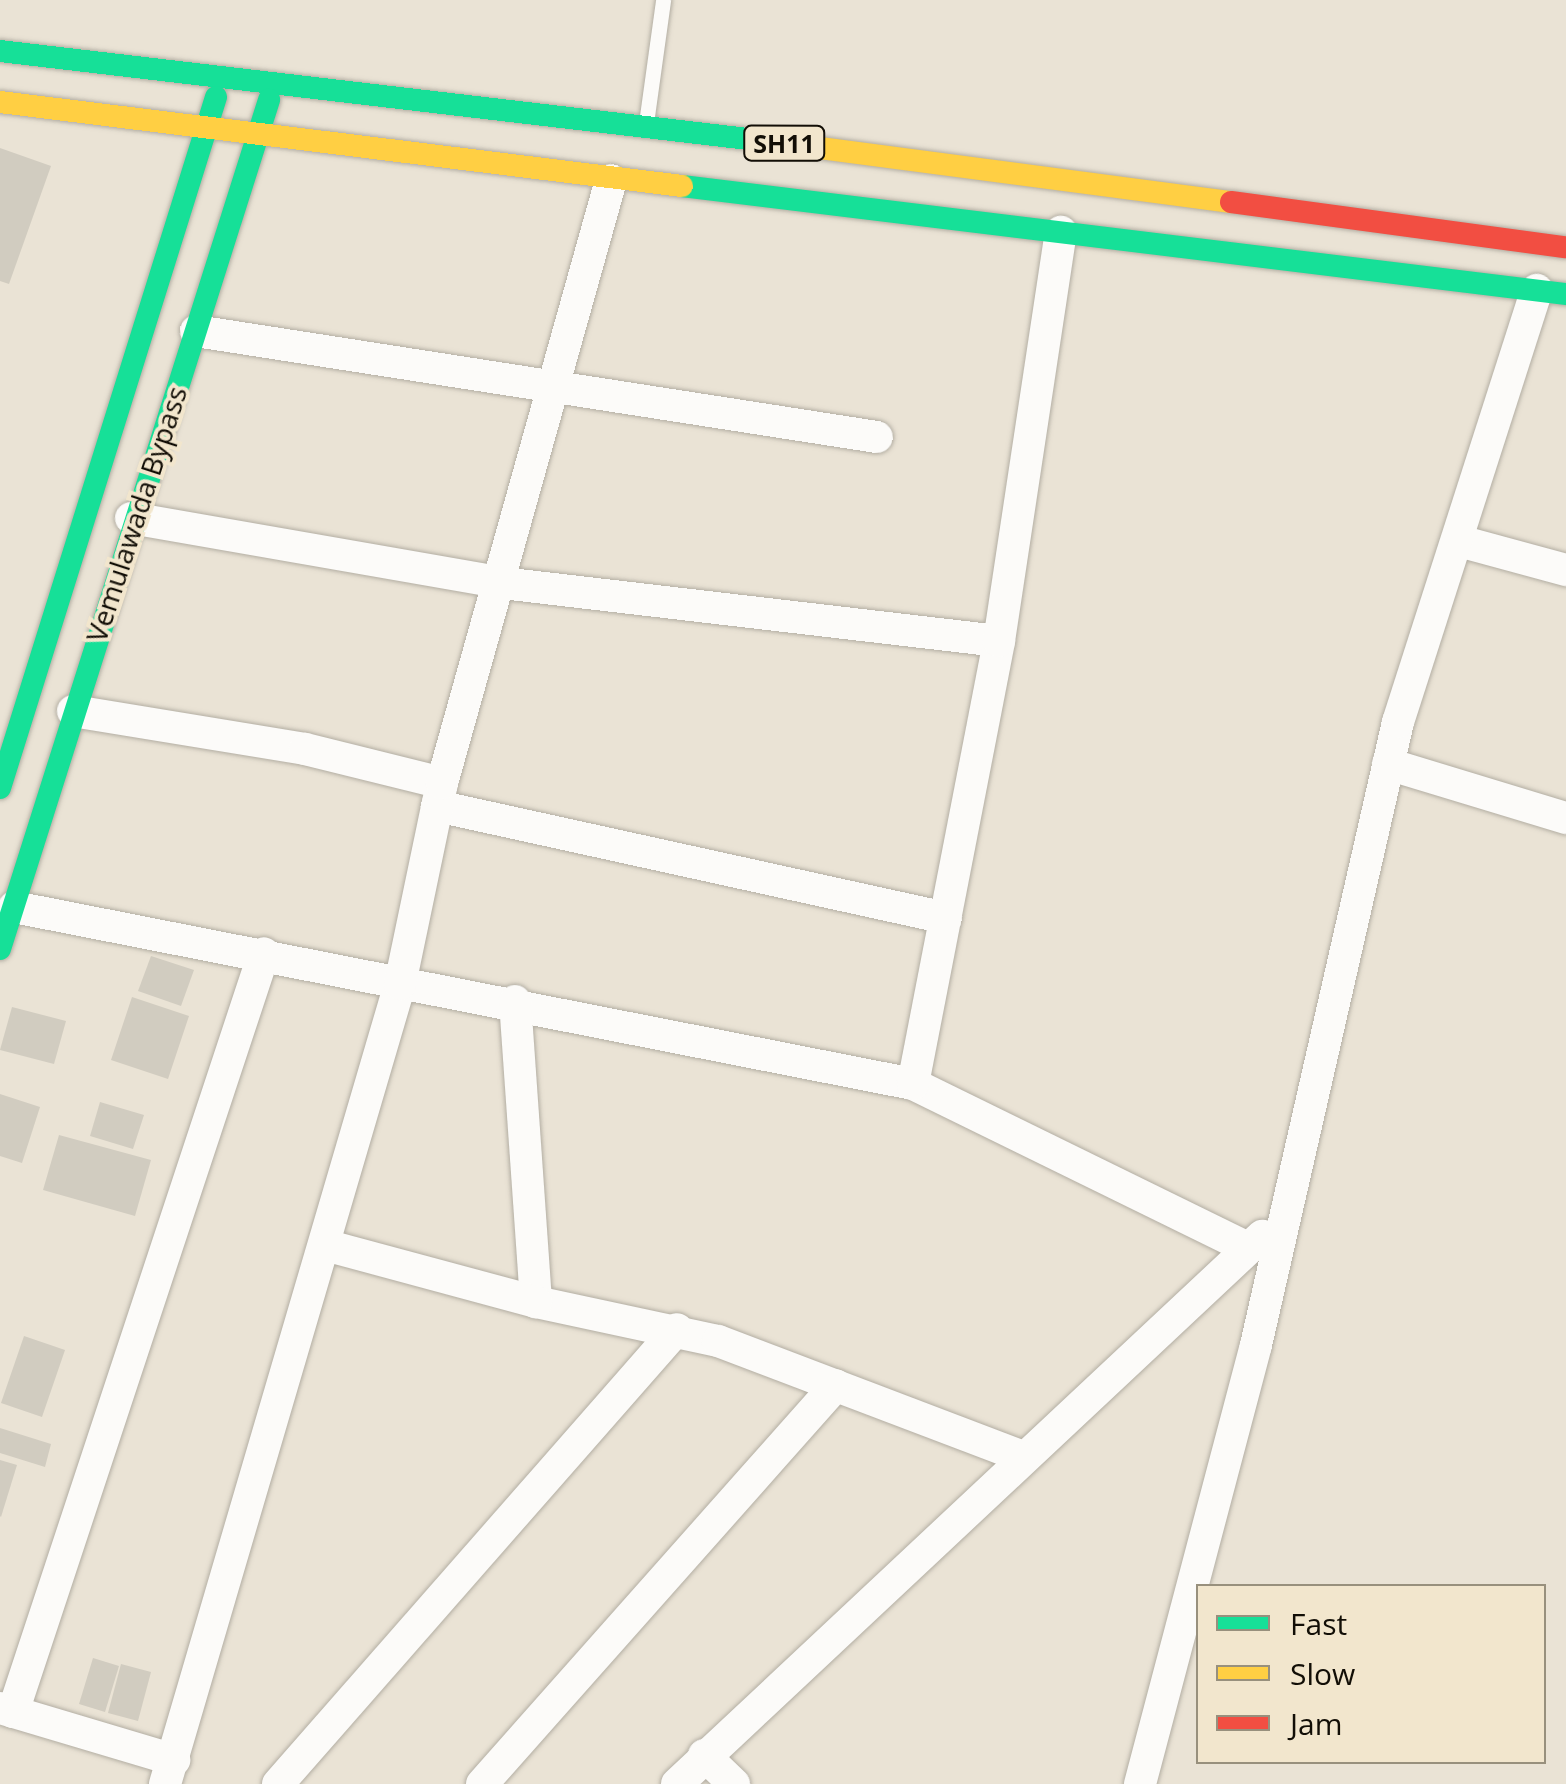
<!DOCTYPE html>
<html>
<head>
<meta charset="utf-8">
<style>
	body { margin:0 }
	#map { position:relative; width:1566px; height:1784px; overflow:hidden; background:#eae3d5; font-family:"Open Sans",sans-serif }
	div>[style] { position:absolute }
	.building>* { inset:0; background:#d1ccc0 }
	.roads { filter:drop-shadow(0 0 2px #b3aea3) drop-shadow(0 0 2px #b3aea3) }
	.lane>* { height:15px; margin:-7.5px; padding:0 7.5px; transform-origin:7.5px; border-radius:7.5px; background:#fcfbf9 }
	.street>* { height:32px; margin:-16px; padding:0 16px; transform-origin:16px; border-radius:16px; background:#fcfbf9 }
	.fast>* { height:22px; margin:-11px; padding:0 11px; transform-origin:11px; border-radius:11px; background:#16e098 }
	.slow>* { height:22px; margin:-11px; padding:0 11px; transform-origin:11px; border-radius:11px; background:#ffcf43 }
	.jam>* { height:22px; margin:-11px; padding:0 11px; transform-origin:11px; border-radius:11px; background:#f24e42 }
	span { translate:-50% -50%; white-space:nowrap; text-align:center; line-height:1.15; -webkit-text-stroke:8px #f2e6cd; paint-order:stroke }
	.shield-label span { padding:2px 8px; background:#f2e6cd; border:2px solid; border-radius:8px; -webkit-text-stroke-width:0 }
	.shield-label { font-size:25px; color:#120e06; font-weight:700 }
	.street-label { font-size:28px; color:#120e06 }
	.legend { position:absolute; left:1196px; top:1584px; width:350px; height:180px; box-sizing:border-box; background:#f2e6cd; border:2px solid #98907d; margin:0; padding:12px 18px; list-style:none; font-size:30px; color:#120e06 }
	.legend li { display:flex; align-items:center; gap:20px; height:50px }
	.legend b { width:50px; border:2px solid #98907d }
</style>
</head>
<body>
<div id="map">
	<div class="building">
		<i style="clip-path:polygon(0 148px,51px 166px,9px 284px,0 281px)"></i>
		<i style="clip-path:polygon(151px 956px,194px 970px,181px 1006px,138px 991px)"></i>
		<i style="clip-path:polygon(132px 997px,189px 1016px,168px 1079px,111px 1060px)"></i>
		<i style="clip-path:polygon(12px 1007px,66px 1021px,54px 1064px,0 1050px)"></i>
		<i style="clip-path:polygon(0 1094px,40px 1107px,22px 1163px,0 1156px)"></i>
		<i style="clip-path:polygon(100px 1102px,144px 1115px,133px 1149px,90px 1136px)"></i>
		<i style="clip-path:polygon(59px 1135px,151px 1160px,135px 1216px,43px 1190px)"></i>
		<i style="clip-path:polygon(24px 1336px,65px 1350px,42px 1417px,1px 1403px)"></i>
		<i style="clip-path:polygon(0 1428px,51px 1444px,45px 1467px,0 1453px)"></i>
		<i style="clip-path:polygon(0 1460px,17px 1465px,1px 1517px,0 1516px)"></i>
		<i style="clip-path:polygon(93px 1658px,119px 1666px,105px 1712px,79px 1704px)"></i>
		<i style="clip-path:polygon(121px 1664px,151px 1672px,138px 1721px,108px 1713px)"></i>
	</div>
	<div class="roads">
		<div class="lane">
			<i style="left:647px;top:116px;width:117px;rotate:-82.1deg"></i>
		</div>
		<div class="street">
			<i style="left:196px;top:331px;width:689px;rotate:8.85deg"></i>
			<i style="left:131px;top:518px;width:377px;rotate:9.9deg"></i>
			<i style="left:502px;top:583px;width:500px;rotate:6.66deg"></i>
			<i style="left:1459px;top:541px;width:111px;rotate:15.2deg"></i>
			<i style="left:73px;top:711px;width:235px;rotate:9.3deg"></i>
			<i style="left:305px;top:749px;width:141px;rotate:13.9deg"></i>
			<i style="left:1388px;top:764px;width:186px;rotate:16.9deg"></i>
			<i style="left:437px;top:806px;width:521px;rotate:12.41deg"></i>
			<i style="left:14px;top:907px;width:916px;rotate:11.14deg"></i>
			<i style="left:913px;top:1084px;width:373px;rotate:26.1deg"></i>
			<i style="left:515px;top:1001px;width:302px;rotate:86deg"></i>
			<i style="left:536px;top:1302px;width:186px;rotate:12.1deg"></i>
			<i style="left:718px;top:1341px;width:323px;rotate:20.8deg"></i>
			<i style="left:913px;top:1084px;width:451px;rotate:-79deg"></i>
			<i style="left:999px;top:641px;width:414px;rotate:-81.4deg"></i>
			<i style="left:325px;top:1245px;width:219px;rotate:15.1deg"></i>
			<i style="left:0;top:1708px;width:182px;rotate:16.6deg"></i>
			<i style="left:13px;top:1712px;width:799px;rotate:-71.7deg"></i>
			<i style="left:704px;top:1755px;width:42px;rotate:44deg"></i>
			<i style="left:165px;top:1784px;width:834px;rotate:-73.63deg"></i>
			<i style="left:400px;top:984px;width:205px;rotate:-78.2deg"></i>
			<i style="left:442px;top:783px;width:626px;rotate:-74.34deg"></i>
			<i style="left:278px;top:1784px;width:605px;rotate:-48.75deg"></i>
			<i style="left:482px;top:1784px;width:533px;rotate:-48.42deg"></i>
			<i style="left:677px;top:1784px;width:802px;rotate:-43.13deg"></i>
			<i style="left:1140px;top:1784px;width:454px;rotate:-75.2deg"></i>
			<i style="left:1256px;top:1345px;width:639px;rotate:-77.16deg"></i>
			<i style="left:1398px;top:722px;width:454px;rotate:-72.2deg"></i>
		</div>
		<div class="fast">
			<i style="left:0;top:51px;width:787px;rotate:6.71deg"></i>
			<i style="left:682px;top:186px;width:891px;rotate:6.97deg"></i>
			<i style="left:0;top:788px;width:724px;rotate:-72.64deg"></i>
			<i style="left:0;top:949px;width:891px;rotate:-72.42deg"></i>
		</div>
		<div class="slow">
			<i style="left:0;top:102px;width:687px;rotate:7.02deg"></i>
			<i style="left:782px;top:143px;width:453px;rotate:7.5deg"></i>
		</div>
		<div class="jam">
			<i style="left:1231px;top:202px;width:338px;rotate:7.7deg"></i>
		</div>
	</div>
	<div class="shield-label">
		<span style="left:784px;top:143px">SH11</span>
	</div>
	<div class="street-label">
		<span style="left:136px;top:514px;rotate:-72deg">Vemulawada Bypass</span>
	</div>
	<ul class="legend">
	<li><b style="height:12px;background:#16e098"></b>Fast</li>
	<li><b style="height:12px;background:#ffcf43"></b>Slow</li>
	<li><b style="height:12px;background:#f24e42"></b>Jam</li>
	</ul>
</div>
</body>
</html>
